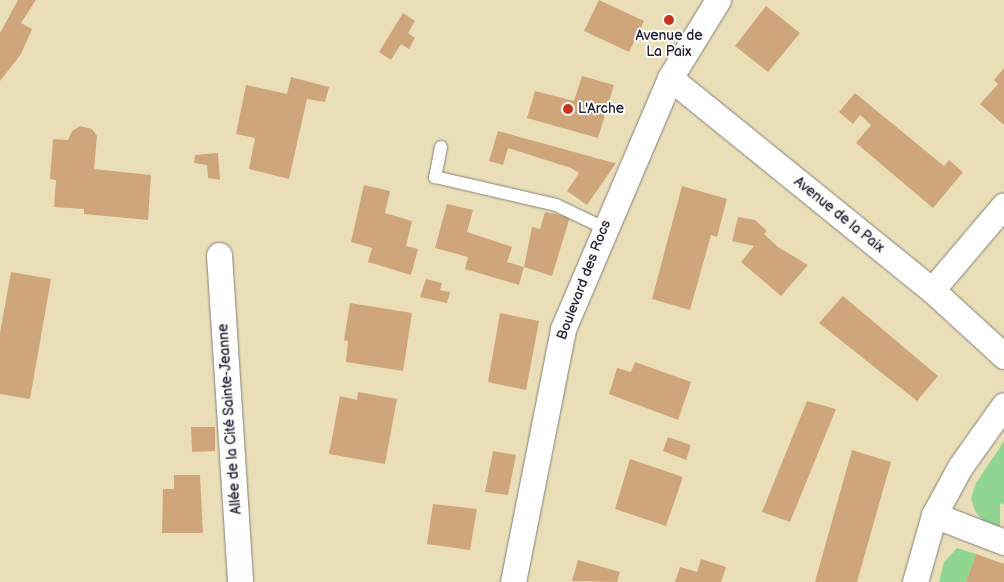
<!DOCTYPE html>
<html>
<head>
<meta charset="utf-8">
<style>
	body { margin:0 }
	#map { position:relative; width:1004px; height:582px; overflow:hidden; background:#eadeb9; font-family:"Balsamiq Sans",sans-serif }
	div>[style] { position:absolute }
	.green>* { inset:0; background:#91d690 }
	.building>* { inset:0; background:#cfa67c }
	.roads { filter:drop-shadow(0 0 1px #86807a) drop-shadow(0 0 1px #86807a) }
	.service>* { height:12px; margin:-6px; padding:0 6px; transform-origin:6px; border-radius:6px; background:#fff }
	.minor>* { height:25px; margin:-12.5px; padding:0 12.5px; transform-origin:12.5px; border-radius:12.5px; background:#fff }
	.dots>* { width:14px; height:14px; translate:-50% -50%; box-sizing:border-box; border:2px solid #fdfcf7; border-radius:50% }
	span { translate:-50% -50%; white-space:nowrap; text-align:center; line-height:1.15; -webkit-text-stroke:4px #fdfcf7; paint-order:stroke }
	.poi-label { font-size:14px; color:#22223b }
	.left { translate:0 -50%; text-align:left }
	.street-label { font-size:14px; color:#22223b }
</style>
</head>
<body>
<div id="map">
	<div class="green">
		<i style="clip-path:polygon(1004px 441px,1004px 505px,1000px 503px,1000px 527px,983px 521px,975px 511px,971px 498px,976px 483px)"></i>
		<i style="clip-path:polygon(957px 548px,976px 554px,966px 582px,939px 582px,944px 562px)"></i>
	</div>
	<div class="building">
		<i style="clip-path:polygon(18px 0,36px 0,21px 23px,32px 29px,21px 54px,0 81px,0 33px)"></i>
		<i style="clip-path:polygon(599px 0,644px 21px,629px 52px,584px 31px)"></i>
		<i style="clip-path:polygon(766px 6px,800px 33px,768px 72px,735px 46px)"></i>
		<i style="clip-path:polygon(403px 13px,415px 21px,408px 33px,415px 38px,409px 49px,401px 44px,391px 60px,379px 52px)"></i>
		<i style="clip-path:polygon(1004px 68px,1004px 125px,980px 104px,998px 84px,994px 80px)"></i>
		<i style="clip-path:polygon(582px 76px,614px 85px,598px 138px,527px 118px,535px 91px,574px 101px)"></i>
		<i style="clip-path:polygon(291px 77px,329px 87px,325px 102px,307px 99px,289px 179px,249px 169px,255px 138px,236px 134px,246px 85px,287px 94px)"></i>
		<i style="clip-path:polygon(855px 93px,944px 166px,949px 160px,963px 172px,933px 208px,856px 143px,871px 125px,860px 115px,853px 124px,839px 112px)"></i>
		<i style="clip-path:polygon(80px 126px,92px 129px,97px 136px,94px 169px,151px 175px,148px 220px,84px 214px,84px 209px,54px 207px,56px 180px,50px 179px,53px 139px,68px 140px,72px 131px)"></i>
		<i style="clip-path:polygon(498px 131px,614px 163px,616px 163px,587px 205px,567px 191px,579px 173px,571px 168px,508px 148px,503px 165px,489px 161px)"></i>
		<i style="clip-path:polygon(218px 153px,220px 180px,208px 178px,207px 165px,194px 163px,195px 155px)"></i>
		<i style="clip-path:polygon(364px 185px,390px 191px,385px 213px,412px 221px,406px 246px,418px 249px,411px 275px,368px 262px,372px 248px,351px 242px)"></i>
		<i style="clip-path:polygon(682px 186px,727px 199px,717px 237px,711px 235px,690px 310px,652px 299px)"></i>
		<i style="clip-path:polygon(447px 204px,473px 210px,467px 232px,512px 247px,507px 262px,524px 267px,519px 285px,465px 269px,468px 257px,435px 248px)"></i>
		<i style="clip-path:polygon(545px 212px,570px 217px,552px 276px,524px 267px,532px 227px,540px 229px)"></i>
		<i style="clip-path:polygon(738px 217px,755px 220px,767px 231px,764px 234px,778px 247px,808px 265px,781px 296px,741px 262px,754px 246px,732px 241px)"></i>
		<i style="clip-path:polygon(11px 272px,51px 279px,30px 399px,0 394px,0 333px)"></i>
		<i style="clip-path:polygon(426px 279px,442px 283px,440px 290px,450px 292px,447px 303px,420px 297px)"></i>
		<i style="clip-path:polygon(843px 296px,938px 376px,917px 401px,819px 323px)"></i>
		<i style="clip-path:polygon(350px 303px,412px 313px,403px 371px,346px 362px,348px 341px,344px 340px)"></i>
		<i style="clip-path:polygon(500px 313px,539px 321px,526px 390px,488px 382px)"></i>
		<i style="clip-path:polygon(635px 362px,691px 382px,678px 420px,609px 394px,617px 368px,631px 372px)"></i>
		<i style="clip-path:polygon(358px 392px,397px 399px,385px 464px,329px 454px,340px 396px,357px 400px)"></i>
		<i style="clip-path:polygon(807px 401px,836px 409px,790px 522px,762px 512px)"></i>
		<i style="clip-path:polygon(191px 427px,215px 427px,215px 451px,192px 452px)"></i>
		<i style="clip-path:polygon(668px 437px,691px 445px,686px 460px,663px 451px)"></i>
		<i style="clip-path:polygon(852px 450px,891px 462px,857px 582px,815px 582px)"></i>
		<i style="clip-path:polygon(493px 451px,516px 455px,508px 495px,485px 492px)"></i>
		<i style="clip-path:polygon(630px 459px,683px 477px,666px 526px,615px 509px)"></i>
		<i style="clip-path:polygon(174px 475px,200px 475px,203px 533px,162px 533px,163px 489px,174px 489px)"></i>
		<i style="clip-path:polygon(433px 504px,477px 509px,470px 550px,427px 544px)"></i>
		<i style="clip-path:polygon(976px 554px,1004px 564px,1004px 582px,966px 582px)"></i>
		<i style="clip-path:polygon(701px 559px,726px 567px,721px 582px,675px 582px,680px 567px,697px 572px)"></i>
		<i style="clip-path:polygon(578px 560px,620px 572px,617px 582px,572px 581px)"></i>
	</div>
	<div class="roads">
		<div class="service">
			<i style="left:441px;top:147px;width:31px;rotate:101deg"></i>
			<i style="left:435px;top:177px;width:124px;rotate:13deg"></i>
			<i style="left:556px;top:205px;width:53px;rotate:25.6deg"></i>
		</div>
		<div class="minor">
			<i style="left:670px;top:78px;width:337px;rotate:39deg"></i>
			<i style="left:932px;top:290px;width:98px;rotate:42.5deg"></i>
			<i style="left:219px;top:255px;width:328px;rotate:86.3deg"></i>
			<i style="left:932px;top:290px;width:111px;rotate:-49.7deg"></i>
			<i style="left:934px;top:515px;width:75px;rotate:21.1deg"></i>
			<i style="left:513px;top:582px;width:258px;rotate:-78.8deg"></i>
			<i style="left:563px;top:329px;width:273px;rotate:-66.9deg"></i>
			<i style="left:670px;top:78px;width:92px;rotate:-58.4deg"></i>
			<i style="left:915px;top:582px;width:70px;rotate:-74.2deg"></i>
			<i style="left:934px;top:515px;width:55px;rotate:-61.6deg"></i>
			<i style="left:960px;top:467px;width:76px;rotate:-54.6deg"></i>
		</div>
	</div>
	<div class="dots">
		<i style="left:669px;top:20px;background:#c8321e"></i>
		<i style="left:568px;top:109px;background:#c8321e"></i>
	</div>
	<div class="poi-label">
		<span style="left:669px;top:44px">Avenue de<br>La Paix</span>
		<span class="left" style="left:578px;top:109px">L'Arche</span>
	</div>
	<div class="street-label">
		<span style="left:839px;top:215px;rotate:39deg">Avenue de la Paix</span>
		<span style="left:584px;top:280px;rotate:-69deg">Boulevard des Rocs</span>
		<span style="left:230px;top:419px;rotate:-94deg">Allée de la Cité Sainte-Jeanne</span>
	</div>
</div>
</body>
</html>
